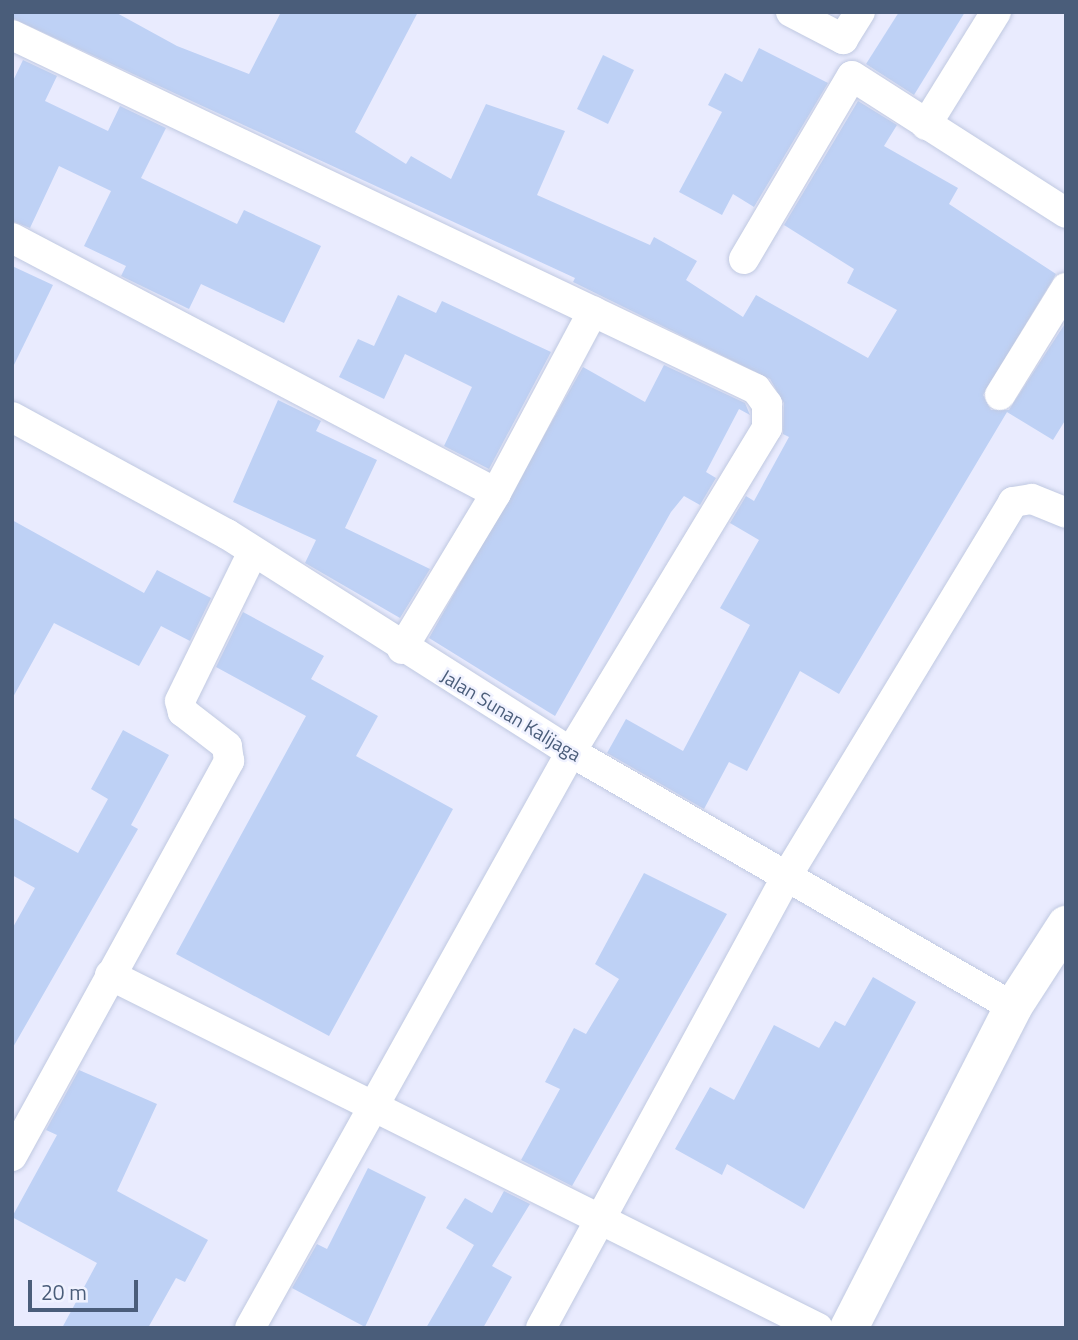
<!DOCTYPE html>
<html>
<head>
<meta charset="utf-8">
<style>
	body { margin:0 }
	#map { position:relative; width:1078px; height:1340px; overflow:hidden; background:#e9ebfe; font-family:"Titillium Web",sans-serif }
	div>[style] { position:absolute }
	.building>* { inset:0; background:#bed1f5 }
	.roads { filter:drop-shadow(0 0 2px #c0c9e1) drop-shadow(0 0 2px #c0c9e1) }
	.minor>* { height:30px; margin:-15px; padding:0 15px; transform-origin:15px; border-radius:15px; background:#fff }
	.secondary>* { height:38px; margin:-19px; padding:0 19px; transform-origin:19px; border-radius:19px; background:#fff }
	span { translate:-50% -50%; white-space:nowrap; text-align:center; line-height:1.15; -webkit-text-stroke:5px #f0f2ff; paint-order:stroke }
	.street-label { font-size:19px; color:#4a5d7a }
	.frame { position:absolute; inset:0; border:14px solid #4a5d7a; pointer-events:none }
	.scale { position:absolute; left:28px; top:1280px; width:110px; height:32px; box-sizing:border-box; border:4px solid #4a5d7a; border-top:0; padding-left:9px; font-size:21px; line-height:24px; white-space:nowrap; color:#4a5d7a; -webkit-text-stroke:5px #f0f2ff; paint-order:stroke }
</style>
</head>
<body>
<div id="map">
	<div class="building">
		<i style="clip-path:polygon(12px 12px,115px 12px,177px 46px,249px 74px,281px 12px,418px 12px,355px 132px,406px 164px,411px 156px,451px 179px,486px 104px,565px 131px,537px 195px,650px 245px,654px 237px,697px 261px,686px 280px,743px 317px,756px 295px,868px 358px,897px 310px,847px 283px,854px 269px,784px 225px,858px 101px,897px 125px,884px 146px,958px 188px,949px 204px,1056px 274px,983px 395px,991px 410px,1009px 410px,1066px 322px,1066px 419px,1053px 440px,1007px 412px,839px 694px,800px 671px,747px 771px,729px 762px,704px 809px,607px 753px,626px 719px,683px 751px,750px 625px,720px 608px,759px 540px,730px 523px,746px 496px,754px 501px,789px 437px,783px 434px,784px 403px,770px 379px,573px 282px,575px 278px,12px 18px)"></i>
		<i style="clip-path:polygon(899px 12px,965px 12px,914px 95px,866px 64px)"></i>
		<i style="clip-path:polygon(759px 48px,828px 83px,754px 207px,733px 194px,722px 215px,679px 192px,722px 112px,708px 105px,725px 73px,742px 82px)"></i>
		<i style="clip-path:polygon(603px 55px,634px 70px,608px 124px,577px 109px)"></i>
		<i style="clip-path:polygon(23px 60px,57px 76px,45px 101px,108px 131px,120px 106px,166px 128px,141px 178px,237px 224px,244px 210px,321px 246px,284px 323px,201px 284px,189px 309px,121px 276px,126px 266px,84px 246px,111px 191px,59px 166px,30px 228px,12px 221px,12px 83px)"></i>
		<i style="clip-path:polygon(12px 266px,53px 285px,12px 369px)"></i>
		<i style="clip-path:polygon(398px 295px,436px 313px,442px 301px,551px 352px,489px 469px,444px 446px,472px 387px,405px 354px,384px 399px,339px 377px,358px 339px,374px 346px)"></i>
		<i style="clip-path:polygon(664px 365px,745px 403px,750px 415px,739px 409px,706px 472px,716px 478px,700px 505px,684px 496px,671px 512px,555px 716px,429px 638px,583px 367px,645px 402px)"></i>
		<i style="clip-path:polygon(278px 400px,321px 421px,316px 431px,377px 460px,345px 528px,430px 569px,400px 618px,305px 563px,316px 540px,233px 502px)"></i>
		<i style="clip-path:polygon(12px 520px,144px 593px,157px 570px,211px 598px,190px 641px,161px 626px,139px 666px,54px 623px,12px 699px)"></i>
		<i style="clip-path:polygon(243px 612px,324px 656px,311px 679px,378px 716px,356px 756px,453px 809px,329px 1036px,176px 954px,306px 716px,216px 667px)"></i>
		<i style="clip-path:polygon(123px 730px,169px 755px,131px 825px,138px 829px,12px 1049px,12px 929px,35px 888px,12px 875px,12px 817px,78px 853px,108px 799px,91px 789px)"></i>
		<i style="clip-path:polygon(644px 873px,727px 914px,572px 1186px,521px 1160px,560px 1089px,545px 1082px,574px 1028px,586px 1034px,619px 979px,595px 964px)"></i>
		<i style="clip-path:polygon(873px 977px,916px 1002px,804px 1209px,727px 1164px,722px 1175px,675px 1149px,710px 1087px,734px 1100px,774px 1025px,819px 1048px,835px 1021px,845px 1026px)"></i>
		<i style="clip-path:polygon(79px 1070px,157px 1104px,117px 1191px,208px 1240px,185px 1282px,176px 1278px,148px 1328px,62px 1328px,97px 1263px,12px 1217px,57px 1135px,46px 1130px)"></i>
		<i style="clip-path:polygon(368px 1168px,426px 1197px,365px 1327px,292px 1288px,317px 1244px,327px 1249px)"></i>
		<i style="clip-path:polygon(504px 1191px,530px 1204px,492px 1266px,512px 1277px,483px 1328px,426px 1328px,474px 1245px,446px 1228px,465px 1198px,492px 1213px)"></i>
	</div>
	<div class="roads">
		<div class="minor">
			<i style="left:791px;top:12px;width:59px;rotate:27.4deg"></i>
			<i style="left:843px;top:39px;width:32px;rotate:-58deg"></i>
			<i style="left:12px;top:35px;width:824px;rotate:25.45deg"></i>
			<i style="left:756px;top:389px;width:19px;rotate:54deg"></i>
			<i style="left:767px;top:404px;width:24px;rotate:90deg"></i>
			<i style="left:767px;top:428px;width:379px;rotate:121.2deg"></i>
			<i style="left:571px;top:752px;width:659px;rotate:119.13deg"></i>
			<i style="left:926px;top:125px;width:133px;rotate:-58.2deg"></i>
			<i style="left:12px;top:238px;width:547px;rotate:27.78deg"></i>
			<i style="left:744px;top:259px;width:212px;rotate:-59.5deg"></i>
			<i style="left:852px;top:76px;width:254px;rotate:32.6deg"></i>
			<i style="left:1000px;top:395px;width:126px;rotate:-58.3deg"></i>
			<i style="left:12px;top:417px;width:245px;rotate:28.6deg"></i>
			<i style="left:227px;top:534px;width:407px;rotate:32.4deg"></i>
			<i style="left:571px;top:752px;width:510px;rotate:29.98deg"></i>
			<i style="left:402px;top:649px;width:182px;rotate:-58.9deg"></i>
			<i style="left:496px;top:493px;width:206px;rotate:-61.9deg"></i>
			<i style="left:110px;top:975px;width:791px;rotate:26.5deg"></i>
			<i style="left:12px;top:1156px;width:451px;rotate:-61.2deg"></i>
			<i style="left:229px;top:761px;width:15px;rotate:-98deg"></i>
			<i style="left:227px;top:746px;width:56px;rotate:-142.3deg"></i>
			<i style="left:183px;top:712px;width:11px;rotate:-105deg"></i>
			<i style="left:180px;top:701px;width:166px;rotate:-63.9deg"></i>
			<i style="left:541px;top:1328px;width:517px;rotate:-61.45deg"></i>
			<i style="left:788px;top:874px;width:435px;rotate:-58.8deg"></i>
			<i style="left:1013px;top:502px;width:19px;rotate:-9deg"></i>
			<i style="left:1032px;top:499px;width:37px;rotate:22deg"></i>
		</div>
		<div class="secondary">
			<i style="left:849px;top:1328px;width:360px;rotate:-62.9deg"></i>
			<i style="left:1013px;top:1007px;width:98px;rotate:-57.1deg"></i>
		</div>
	</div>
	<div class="street-label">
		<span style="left:511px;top:715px;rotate:31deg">Jalan Sunan Kalijaga</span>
	</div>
	<div class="frame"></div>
	<div class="scale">20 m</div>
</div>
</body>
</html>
